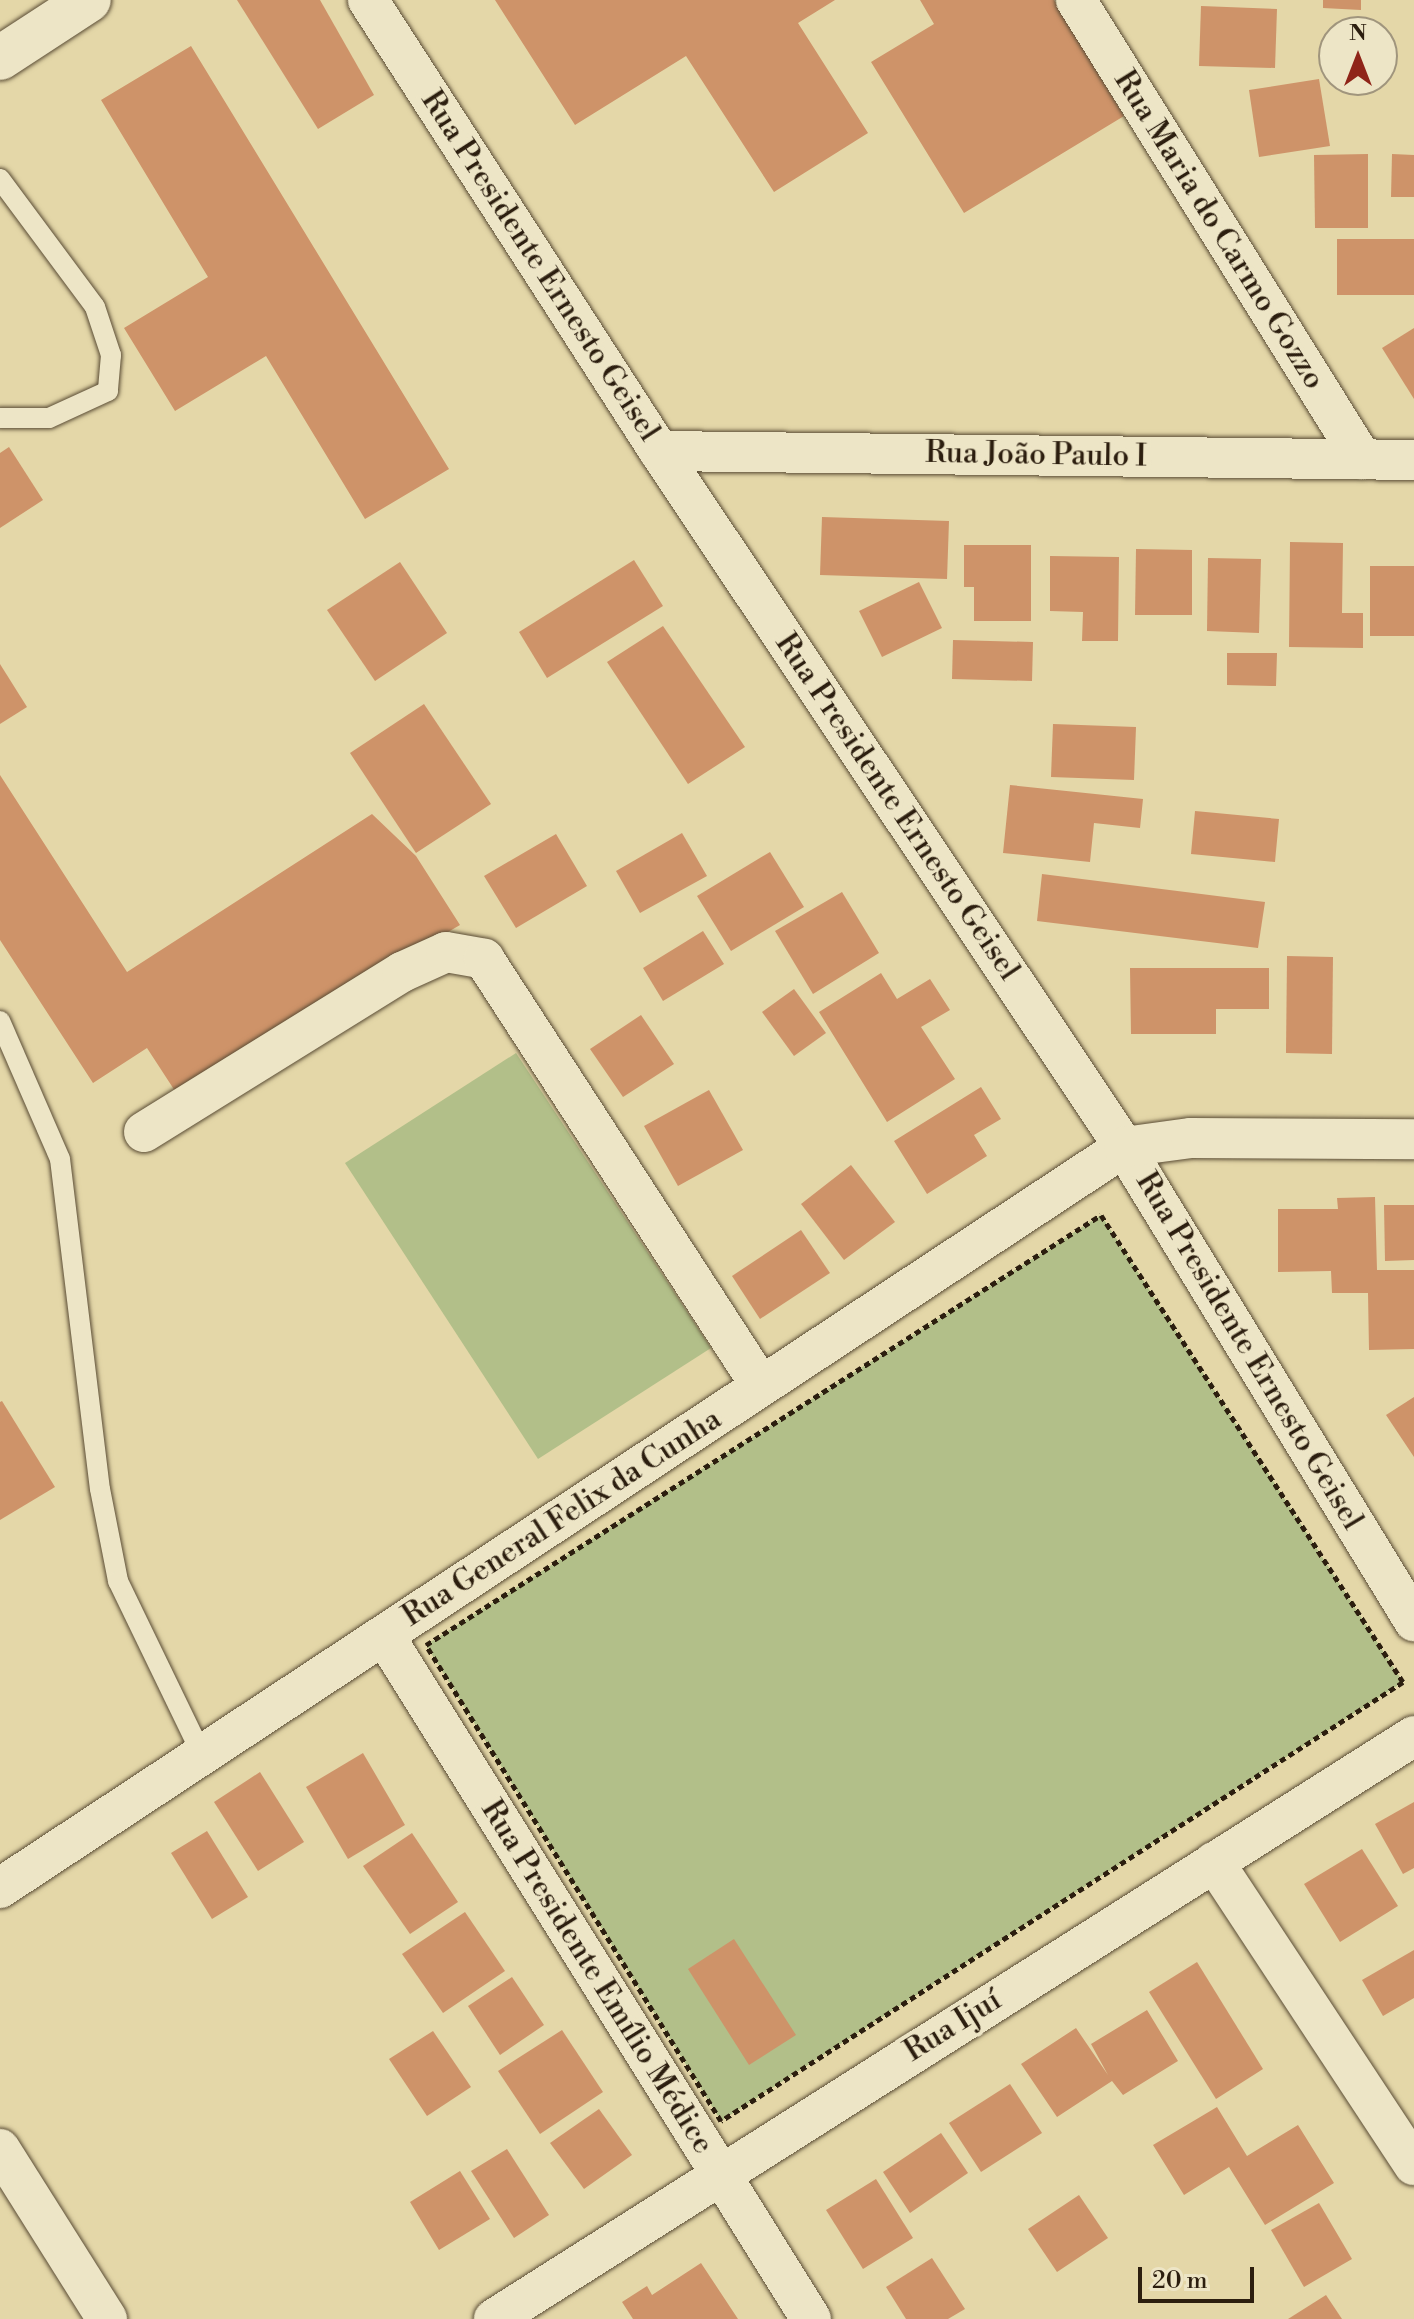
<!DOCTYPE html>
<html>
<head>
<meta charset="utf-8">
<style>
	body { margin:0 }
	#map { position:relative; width:1414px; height:2319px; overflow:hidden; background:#e4d7a8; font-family:"Libre Bodoni",serif }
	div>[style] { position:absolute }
	.green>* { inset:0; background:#b2bf89 }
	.building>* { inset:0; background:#ce9369 }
	.path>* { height:5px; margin-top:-2.5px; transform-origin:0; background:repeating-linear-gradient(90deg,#2c1e0f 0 6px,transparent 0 10px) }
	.roads { filter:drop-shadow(0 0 2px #5a4c35) drop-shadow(0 0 2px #5a4c35) }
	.service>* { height:20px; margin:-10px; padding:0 10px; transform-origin:10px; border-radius:10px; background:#ede5c6 }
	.minor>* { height:40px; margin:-20px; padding:0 20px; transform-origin:20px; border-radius:20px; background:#ede5c6 }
	.secondary>* { height:44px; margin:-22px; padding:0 22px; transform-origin:22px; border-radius:22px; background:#ede5c6 }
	span { translate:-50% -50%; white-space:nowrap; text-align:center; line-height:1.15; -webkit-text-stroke:8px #ede5c6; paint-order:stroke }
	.street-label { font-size:30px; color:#2c1e0f }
	.north { position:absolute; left:1318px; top:16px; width:80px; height:80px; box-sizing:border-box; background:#ede5c6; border:2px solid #a0957d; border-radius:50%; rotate:0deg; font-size:22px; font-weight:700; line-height:32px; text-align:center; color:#2c1e0f }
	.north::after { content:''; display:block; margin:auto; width:28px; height:36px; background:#8f2418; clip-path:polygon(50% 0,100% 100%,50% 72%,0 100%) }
	.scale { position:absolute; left:1138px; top:2267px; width:116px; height:36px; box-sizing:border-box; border:4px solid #2c1e0f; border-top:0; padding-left:10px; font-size:24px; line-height:28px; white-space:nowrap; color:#2c1e0f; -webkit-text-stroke:6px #ede5c6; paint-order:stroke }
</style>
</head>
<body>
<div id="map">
	<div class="green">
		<i style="clip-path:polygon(516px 1053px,711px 1348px,538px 1459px,345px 1163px)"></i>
		<i style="clip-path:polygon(1101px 1215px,1403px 1682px,721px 2121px,426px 1645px)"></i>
	</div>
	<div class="building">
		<i style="clip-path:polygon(237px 0,320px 0,374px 95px,318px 129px)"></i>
		<i style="clip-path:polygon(495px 0,835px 0,798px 23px,868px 133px,774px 192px,686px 56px,575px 125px)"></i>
		<i style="clip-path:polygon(920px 0,1054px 0,1124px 116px,964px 213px,871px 62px,934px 24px)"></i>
		<i style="clip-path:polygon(1323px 0,1361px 0,1361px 10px,1323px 8px)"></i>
		<i style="clip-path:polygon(1201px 6px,1277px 9px,1275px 68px,1199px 66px)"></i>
		<i style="clip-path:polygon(191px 46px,449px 469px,365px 519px,266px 356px,175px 411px,124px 328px,208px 277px,101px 100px)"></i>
		<i style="clip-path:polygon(1319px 79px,1330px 146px,1259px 157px,1249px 90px)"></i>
		<i style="clip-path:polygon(1368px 154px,1368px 228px,1315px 228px,1314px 155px)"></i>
		<i style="clip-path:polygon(1392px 154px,1414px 155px,1414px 197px,1391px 197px)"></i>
		<i style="clip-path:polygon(1337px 239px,1414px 239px,1414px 295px,1337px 295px)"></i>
		<i style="clip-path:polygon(1414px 328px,1414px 399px,1382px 348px)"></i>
		<i style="clip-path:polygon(9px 447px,43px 500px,0 528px,0 453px)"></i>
		<i style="clip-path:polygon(822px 517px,949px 521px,947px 579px,820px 575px)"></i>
		<i style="clip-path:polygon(1290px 542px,1343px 543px,1342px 613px,1363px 613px,1363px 648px,1289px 647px)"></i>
		<i style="clip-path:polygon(964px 545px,1031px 545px,1031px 621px,974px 621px,974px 587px,964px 587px)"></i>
		<i style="clip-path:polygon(1136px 549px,1192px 550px,1192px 615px,1135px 615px)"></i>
		<i style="clip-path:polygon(1050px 556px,1119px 557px,1118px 641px,1082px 641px,1083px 612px,1050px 611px)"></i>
		<i style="clip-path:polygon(1208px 558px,1261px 559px,1259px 633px,1207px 631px)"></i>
		<i style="clip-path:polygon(634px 560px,663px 606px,547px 678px,519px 632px)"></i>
		<i style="clip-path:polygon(400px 562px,447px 633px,375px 681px,327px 610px)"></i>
		<i style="clip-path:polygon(1370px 566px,1414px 566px,1414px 636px,1370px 636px)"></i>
		<i style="clip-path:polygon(919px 582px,942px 628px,882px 657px,859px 611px)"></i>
		<i style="clip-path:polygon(663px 626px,745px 747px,688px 784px,607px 662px)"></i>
		<i style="clip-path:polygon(953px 640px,1033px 642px,1032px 681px,952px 679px)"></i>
		<i style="clip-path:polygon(1227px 653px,1277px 653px,1276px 686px,1227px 685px)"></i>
		<i style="clip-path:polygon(0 664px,27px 707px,0 724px)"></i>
		<i style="clip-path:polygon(424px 704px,491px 804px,416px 853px,350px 753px)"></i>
		<i style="clip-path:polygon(1053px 724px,1136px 727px,1134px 780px,1051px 777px)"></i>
		<i style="clip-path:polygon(0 775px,127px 972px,372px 814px,416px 856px,460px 925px,175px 1091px,147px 1048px,93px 1083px,0 940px)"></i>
		<i style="clip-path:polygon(1010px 785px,1143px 799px,1140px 828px,1094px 823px,1090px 862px,1003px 853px)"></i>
		<i style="clip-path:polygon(1195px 811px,1279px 819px,1275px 862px,1191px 854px)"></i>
		<i style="clip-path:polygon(682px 833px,707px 876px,640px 913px,616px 871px)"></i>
		<i style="clip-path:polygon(556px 834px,587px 886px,516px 928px,484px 876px)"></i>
		<i style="clip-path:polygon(770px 852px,804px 907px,731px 951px,697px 896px)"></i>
		<i style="clip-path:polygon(1042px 874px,1265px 902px,1258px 948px,1037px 921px)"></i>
		<i style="clip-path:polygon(842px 892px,879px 953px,813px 994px,775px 931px)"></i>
		<i style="clip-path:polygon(703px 931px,724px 964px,663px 1001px,643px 968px)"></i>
		<i style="clip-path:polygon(1287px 956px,1333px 957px,1332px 1054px,1286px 1053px)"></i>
		<i style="clip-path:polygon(1130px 968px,1269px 968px,1269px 1009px,1216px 1009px,1216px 1034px,1131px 1034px)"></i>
		<i style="clip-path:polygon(881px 973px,897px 999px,930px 979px,950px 1010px,921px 1027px,955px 1079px,887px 1122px,819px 1012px)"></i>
		<i style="clip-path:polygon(794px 989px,826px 1033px,794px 1056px,762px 1012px)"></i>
		<i style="clip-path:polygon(641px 1015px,674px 1064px,623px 1097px,590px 1049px)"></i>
		<i style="clip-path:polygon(981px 1087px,1001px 1119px,974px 1135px,987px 1156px,927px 1194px,894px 1141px)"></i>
		<i style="clip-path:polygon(709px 1090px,743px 1150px,678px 1186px,644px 1126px)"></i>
		<i style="clip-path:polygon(851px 1165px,895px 1222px,844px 1260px,801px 1204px)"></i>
		<i style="clip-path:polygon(1375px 1197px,1377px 1270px,1414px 1270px,1414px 1349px,1369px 1350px,1368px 1293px,1332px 1293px,1331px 1271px,1278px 1272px,1278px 1209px,1338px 1209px,1337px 1198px)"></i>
		<i style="clip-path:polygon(1384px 1205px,1414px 1205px,1414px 1260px,1385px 1261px)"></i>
		<i style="clip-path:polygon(801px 1230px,830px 1273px,760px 1319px,732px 1276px)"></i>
		<i style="clip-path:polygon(1414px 1397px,1414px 1457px,1386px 1415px)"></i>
		<i style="clip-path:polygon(2px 1401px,55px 1487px,0 1520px,0 1402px)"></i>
		<i style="clip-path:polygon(363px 1753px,405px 1825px,348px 1859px,306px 1787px)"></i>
		<i style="clip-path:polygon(260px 1772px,304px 1842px,258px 1871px,214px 1802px)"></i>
		<i style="clip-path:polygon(1414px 1802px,1414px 1868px,1403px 1874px,1375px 1824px)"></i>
		<i style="clip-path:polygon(207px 1831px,248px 1897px,212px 1919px,171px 1853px)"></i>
		<i style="clip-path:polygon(412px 1833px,458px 1902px,410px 1934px,363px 1866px)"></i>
		<i style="clip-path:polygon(1362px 1849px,1398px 1906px,1340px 1942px,1304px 1884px)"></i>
		<i style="clip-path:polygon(465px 1912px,505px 1971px,443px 2013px,402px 1954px)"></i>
		<i style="clip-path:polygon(734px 1939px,796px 2035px,749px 2065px,688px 1969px)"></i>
		<i style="clip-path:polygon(1414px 1950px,1414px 1998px,1383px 2016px,1362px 1980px)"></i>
		<i style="clip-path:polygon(1197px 1962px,1263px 2069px,1216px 2099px,1149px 1992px)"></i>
		<i style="clip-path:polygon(512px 1977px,544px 2025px,500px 2055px,468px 2006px)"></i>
		<i style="clip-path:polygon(1147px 2010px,1178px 2061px,1123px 2095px,1112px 2081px,1057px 2117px,1021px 2064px,1076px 2028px,1108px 2075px,1091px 2044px)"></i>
		<i style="clip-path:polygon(562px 2030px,603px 2092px,540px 2134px,498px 2071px)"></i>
		<i style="clip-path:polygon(433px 2031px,471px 2087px,427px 2116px,389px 2059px)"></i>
		<i style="clip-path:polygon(1010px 2084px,1042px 2133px,981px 2172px,949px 2123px)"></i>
		<i style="clip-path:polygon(1217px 2107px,1247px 2156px,1298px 2125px,1334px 2183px,1265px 2225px,1229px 2167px,1184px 2195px,1153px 2145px)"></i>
		<i style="clip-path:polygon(599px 2109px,632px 2155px,584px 2189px,550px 2143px)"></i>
		<i style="clip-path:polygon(941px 2133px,968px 2173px,910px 2213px,883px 2172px)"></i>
		<i style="clip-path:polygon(507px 2149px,549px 2215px,514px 2238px,471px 2171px)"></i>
		<i style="clip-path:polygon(460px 2171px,490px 2219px,439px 2250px,410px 2202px)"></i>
		<i style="clip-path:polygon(876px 2179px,913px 2238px,863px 2269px,826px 2210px)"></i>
		<i style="clip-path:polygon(1079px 2195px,1108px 2238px,1057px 2272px,1028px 2229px)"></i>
		<i style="clip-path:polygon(1319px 2203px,1352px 2259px,1304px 2287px,1271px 2230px)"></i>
		<i style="clip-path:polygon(932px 2258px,965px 2309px,948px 2319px,906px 2319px,886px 2287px)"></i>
		<i style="clip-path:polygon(701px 2263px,738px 2319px,633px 2319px,622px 2302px,647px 2286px,652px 2295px)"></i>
		<i style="clip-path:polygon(1326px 2295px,1342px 2319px,1288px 2319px)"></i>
	</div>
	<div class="path">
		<i style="left:1101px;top:1215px;width:556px;rotate:57.11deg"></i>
		<i style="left:1403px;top:1682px;width:811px;rotate:147.23deg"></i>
		<i style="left:721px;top:2121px;width:560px;rotate:-121.79deg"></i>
		<i style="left:426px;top:1645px;width:800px;rotate:-32.5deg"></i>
	</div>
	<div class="roads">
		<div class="service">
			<i style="left:0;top:179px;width:159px;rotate:53.4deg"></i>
			<i style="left:95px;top:307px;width:51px;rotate:71.6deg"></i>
			<i style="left:111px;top:355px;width:36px;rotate:95deg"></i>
			<i style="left:108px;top:391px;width:65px;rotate:155.4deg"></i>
			<i style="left:49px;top:418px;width:49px;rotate:180deg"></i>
			<i style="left:0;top:1021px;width:150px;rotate:66.5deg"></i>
			<i style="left:60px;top:1159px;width:332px;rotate:83.1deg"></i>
			<i style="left:100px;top:1489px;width:94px;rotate:78.9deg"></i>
			<i style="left:118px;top:1581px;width:193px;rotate:64.2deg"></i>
		</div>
		<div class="minor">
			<i style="left:368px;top:0;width:537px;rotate:57.17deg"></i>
			<i style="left:659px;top:451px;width:837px;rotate:56.25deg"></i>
			<i style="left:1124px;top:1147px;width:556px;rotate:58.54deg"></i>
			<i style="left:1076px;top:0;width:541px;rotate:58.07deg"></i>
			<i style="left:659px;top:451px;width:755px;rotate:0.68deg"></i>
			<i style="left:144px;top:1132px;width:304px;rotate:-31.8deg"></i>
			<i style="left:402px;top:972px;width:48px;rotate:-24.4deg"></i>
			<i style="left:446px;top:952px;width:39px;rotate:10deg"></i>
			<i style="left:484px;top:959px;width:509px;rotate:57.03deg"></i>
			<i style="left:384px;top:1635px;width:806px;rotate:58.02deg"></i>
			<i style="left:1214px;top:1862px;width:363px;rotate:56.6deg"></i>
			<i style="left:0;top:1888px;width:1346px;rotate:-33.39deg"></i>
			<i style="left:1124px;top:1147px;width:68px;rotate:-7.7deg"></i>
			<i style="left:1191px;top:1138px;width:223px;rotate:0.3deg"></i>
			<i style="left:0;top:2149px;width:201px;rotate:57.8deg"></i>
			<i style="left:494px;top:2319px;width:1089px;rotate:-32.36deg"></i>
		</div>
		<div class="secondary">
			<i style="left:0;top:58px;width:106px;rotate:-33.1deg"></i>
		</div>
	</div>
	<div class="street-label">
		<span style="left:1219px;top:230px;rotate:58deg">Rua Maria do Carmo Gozzo</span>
		<span style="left:540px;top:266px;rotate:57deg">Rua Presidente Ernesto Geisel</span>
		<span style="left:1036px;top:455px;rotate:1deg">Rua João Paulo I</span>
		<span style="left:897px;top:807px;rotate:56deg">Rua Presidente Ernesto Geisel</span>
		<span style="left:1249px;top:1351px;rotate:59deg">Rua Presidente Ernesto Geisel</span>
		<span style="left:562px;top:1518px;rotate:-33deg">Rua General Felix da Cunha</span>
		<span style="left:597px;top:1977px;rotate:58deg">Rua Presidente Emílio Médice</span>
		<span style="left:953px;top:2026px;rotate:-32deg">Rua Ijuí</span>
	</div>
	<div class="north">N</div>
	<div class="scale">20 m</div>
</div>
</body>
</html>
